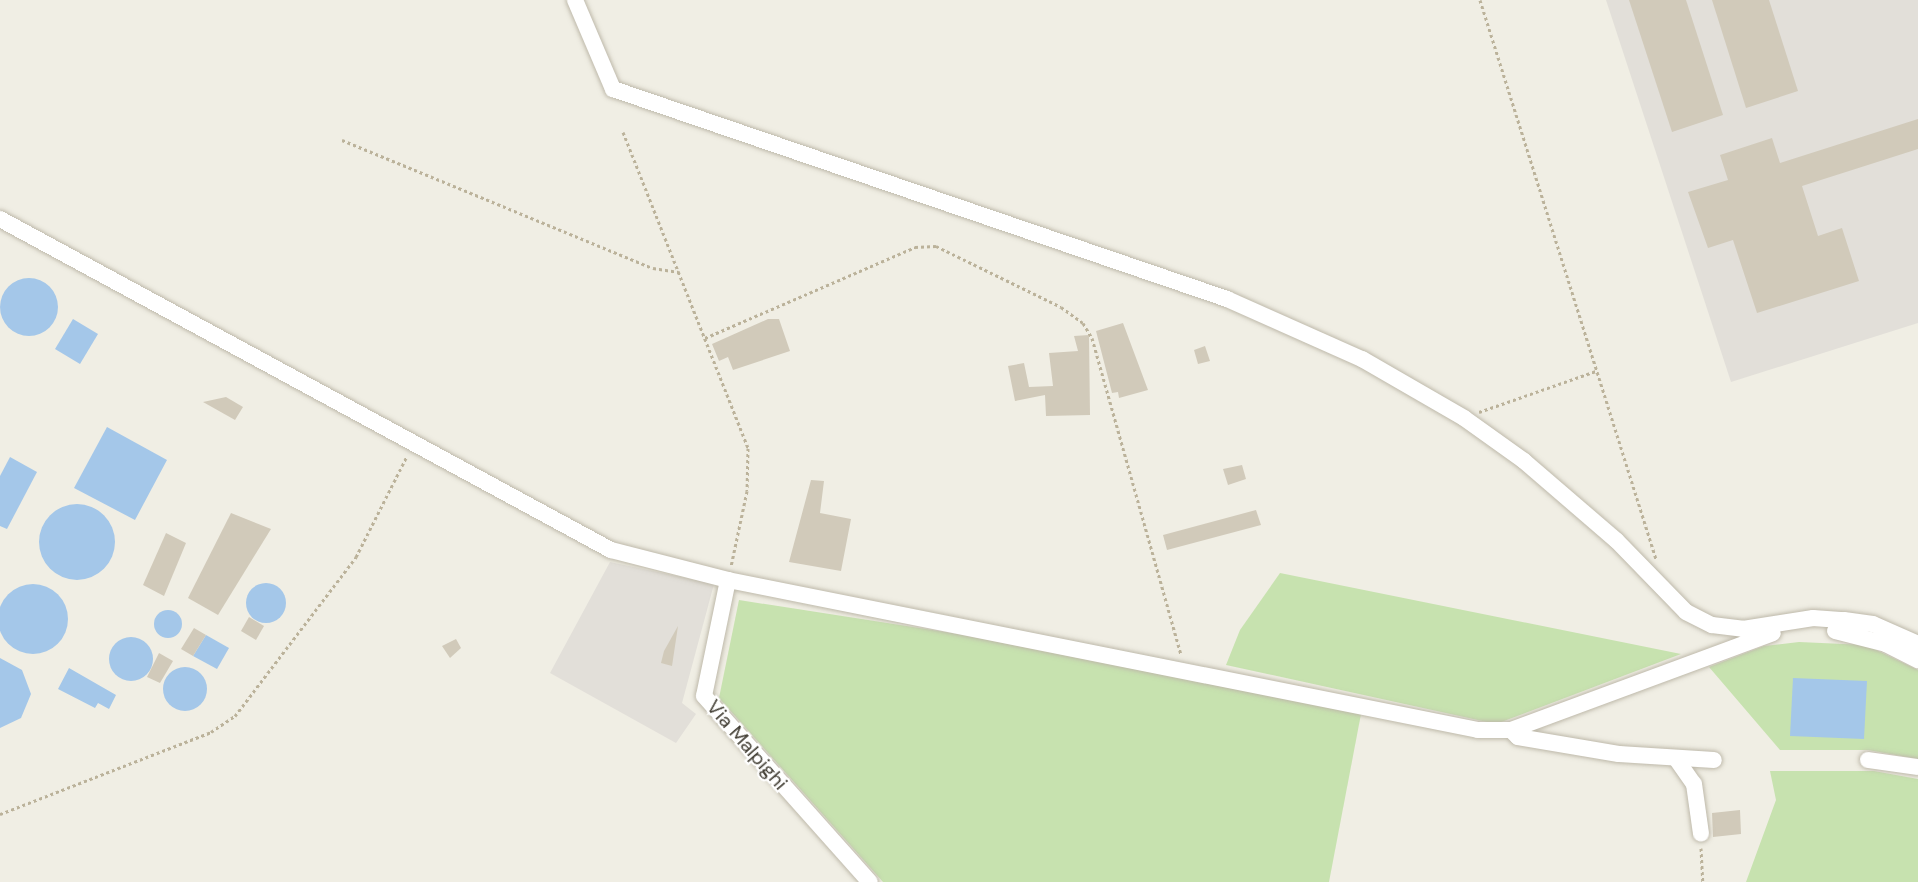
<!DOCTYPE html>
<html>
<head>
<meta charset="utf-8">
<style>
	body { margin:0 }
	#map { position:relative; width:1918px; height:882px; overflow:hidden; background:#f0eee4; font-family:"DM Sans",sans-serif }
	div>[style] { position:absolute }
	.industrial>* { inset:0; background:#e2dfd9 }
	.green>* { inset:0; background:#c7e2af }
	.water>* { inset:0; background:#a4c7e9 }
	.round { border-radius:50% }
	.building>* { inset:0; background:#d1caba }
	.path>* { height:3px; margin-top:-1.5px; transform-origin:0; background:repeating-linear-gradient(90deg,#bbb29a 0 3px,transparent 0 6px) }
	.roads { filter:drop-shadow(0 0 2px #beb9aa) drop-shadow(0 0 2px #beb9aa) }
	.minor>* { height:16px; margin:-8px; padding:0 8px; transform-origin:8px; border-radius:8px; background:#fff }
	span { translate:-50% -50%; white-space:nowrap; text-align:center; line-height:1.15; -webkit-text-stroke:4.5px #fff; paint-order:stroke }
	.street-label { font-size:20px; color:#423e34 }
</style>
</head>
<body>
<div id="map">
	<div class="industrial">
		<i style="clip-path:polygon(1606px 0,1918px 0,1918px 323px,1731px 382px)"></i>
		<i style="clip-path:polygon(610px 562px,714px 584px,682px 703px,696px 714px,676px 743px,550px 673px)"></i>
	</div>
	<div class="green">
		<i style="clip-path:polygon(1280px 573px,1681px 654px,1496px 724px,1226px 665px,1240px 630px)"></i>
		<i style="clip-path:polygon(739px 600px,958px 634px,1361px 714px,1329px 882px,883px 882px,719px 698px)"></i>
		<i style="clip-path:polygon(1799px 642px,1866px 645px,1918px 670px,1918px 759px,1868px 750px,1780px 750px,1709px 667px,1764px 646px)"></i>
		<i style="clip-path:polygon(1770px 771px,1874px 771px,1918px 779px,1918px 882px,1746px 882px,1776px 800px)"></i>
	</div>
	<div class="water">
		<i class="round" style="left:0;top:278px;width:58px;height:58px"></i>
		<i style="clip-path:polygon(73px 319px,98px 334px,80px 364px,55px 349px)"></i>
		<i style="clip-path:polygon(107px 427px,167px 460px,135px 520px,74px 488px)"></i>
		<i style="clip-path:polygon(10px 457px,37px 472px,7px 529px,0 526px,0 476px)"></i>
		<i class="round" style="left:39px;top:504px;width:76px;height:76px"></i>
		<i class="round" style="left:246px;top:583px;width:40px;height:40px"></i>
		<i class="round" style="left:-2px;top:584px;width:70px;height:70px"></i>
		<i class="round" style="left:154px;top:610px;width:28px;height:28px"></i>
		<i style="clip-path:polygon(206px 635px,229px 648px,217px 669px,193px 656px)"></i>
		<i class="round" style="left:109px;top:637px;width:44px;height:44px"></i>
		<i style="clip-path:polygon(0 658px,22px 670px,31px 694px,21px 718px,0 728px)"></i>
		<i class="round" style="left:163px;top:667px;width:44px;height:44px"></i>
		<i style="clip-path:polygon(69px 668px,116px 695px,109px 709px,98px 703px,95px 708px,58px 689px)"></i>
		<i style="clip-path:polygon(1793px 678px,1867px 681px,1864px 739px,1790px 736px)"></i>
	</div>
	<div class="building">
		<i style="clip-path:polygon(1629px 0,1686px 0,1723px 115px,1672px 132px)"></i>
		<i style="clip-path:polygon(1712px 0,1769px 0,1798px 91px,1746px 108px)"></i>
		<i style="clip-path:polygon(1918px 119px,1918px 149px,1802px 186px,1818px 236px,1842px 228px,1859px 281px,1757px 313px,1733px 240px,1708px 248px,1688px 192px,1728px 180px,1720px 155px,1772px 138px,1780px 163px)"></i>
		<i style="clip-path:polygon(768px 319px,779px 319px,790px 351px,733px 370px,728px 357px,719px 361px,712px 344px)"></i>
		<i style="clip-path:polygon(1123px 323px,1148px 390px,1119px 398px,1118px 392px,1112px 393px,1096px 331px)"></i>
		<i style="clip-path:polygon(1089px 335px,1090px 415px,1046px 416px,1045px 395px,1015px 401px,1008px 366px,1024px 363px,1029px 387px,1053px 386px,1049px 353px,1078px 351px,1074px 336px)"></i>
		<i style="clip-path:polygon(1205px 346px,1210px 361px,1198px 364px,1194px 350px)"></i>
		<i style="clip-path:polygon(226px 397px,243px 407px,235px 420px,203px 402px)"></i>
		<i style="clip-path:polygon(1242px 465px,1246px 479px,1228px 485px,1223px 469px)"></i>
		<i style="clip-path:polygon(811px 480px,824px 481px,820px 513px,851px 519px,841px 571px,789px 562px)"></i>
		<i style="clip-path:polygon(1256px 510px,1261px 525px,1167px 550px,1163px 535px)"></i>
		<i style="clip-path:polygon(231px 513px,271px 529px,218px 615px,188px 598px)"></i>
		<i style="clip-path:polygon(166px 533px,186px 543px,164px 596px,143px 585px)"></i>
		<i style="clip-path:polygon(249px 617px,264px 626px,256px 640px,241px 631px)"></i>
		<i style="clip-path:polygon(678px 626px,672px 666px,661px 663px,664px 651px)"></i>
		<i style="clip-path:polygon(194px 628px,206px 635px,193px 656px,181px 649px)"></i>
		<i style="clip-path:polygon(456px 639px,461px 648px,450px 658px,442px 646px)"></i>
		<i style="clip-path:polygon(159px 653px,173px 661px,160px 683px,147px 677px)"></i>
		<i style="clip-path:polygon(1740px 810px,1741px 834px,1713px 837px,1712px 813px)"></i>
	</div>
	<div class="path">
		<i style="left:1480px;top:0;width:586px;rotate:72.52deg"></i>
		<i style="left:623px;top:132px;width:340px;rotate:68.4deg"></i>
		<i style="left:748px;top:448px;width:43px;rotate:91.3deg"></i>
		<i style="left:747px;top:491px;width:77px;rotate:102deg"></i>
		<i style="left:342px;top:140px;width:336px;rotate:22.4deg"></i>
		<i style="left:653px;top:268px;width:26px;rotate:9deg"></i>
		<i style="left:705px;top:338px;width:229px;rotate:-23.4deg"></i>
		<i style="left:915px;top:247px;width:21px;rotate:-3deg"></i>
		<i style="left:936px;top:246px;width:139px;rotate:26deg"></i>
		<i style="left:1061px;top:307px;width:27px;rotate:36deg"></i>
		<i style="left:1083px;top:323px;width:17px;rotate:59deg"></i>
		<i style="left:1092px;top:338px;width:329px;rotate:74.3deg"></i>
		<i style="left:1479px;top:412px;width:124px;rotate:-19.3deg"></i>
		<i style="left:0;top:814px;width:226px;rotate:-21.2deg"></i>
		<i style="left:211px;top:732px;width:29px;rotate:-34deg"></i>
		<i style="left:235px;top:716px;width:200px;rotate:-52.7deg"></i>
		<i style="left:356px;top:557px;width:113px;rotate:-63.2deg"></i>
		<i style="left:1701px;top:848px;width:34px;rotate:87deg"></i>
	</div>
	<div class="roads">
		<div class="minor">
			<i style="left:575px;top:0;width:97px;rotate:66.9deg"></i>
			<i style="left:613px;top:89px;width:649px;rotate:18.88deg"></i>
			<i style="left:1227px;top:299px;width:148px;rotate:24deg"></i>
			<i style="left:1362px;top:359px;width:118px;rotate:30deg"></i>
			<i style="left:1464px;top:418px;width:74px;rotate:35.6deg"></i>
			<i style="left:1524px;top:461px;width:121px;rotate:40.7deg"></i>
			<i style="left:1616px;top:540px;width:100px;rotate:45.8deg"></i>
			<i style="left:1686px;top:612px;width:29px;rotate:27deg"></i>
			<i style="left:1712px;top:625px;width:31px;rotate:7deg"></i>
			<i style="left:1743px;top:629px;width:71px;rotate:-8.9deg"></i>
			<i style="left:1813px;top:618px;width:31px;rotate:4deg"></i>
			<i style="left:1844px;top:620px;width:29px;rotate:8deg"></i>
			<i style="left:1873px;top:624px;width:49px;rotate:24deg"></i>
			<i style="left:0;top:219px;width:695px;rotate:28.45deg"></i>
			<i style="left:611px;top:550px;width:121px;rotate:14.4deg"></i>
			<i style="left:728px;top:580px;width:765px;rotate:11.31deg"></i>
			<i style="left:1478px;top:730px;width:33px"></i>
			<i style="left:1511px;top:730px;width:10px;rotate:45deg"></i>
			<i style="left:1518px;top:737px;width:102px;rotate:9.6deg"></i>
			<i style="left:1619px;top:754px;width:95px;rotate:3.6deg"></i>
			<i style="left:728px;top:580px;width:118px;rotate:101.7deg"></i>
			<i style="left:704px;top:696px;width:249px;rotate:48.3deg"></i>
			<i style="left:1835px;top:631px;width:53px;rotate:14.3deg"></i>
			<i style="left:1886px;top:644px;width:36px;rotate:27deg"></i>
			<i style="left:1511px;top:730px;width:279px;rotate:-20.3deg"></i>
			<i style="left:1677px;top:760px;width:29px;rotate:55deg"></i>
			<i style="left:1694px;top:784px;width:50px;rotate:82deg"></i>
			<i style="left:1868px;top:760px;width:50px;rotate:8deg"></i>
		</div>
	</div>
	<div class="street-label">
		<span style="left:747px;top:745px;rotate:49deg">Via Malpighi</span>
	</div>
</div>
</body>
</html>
